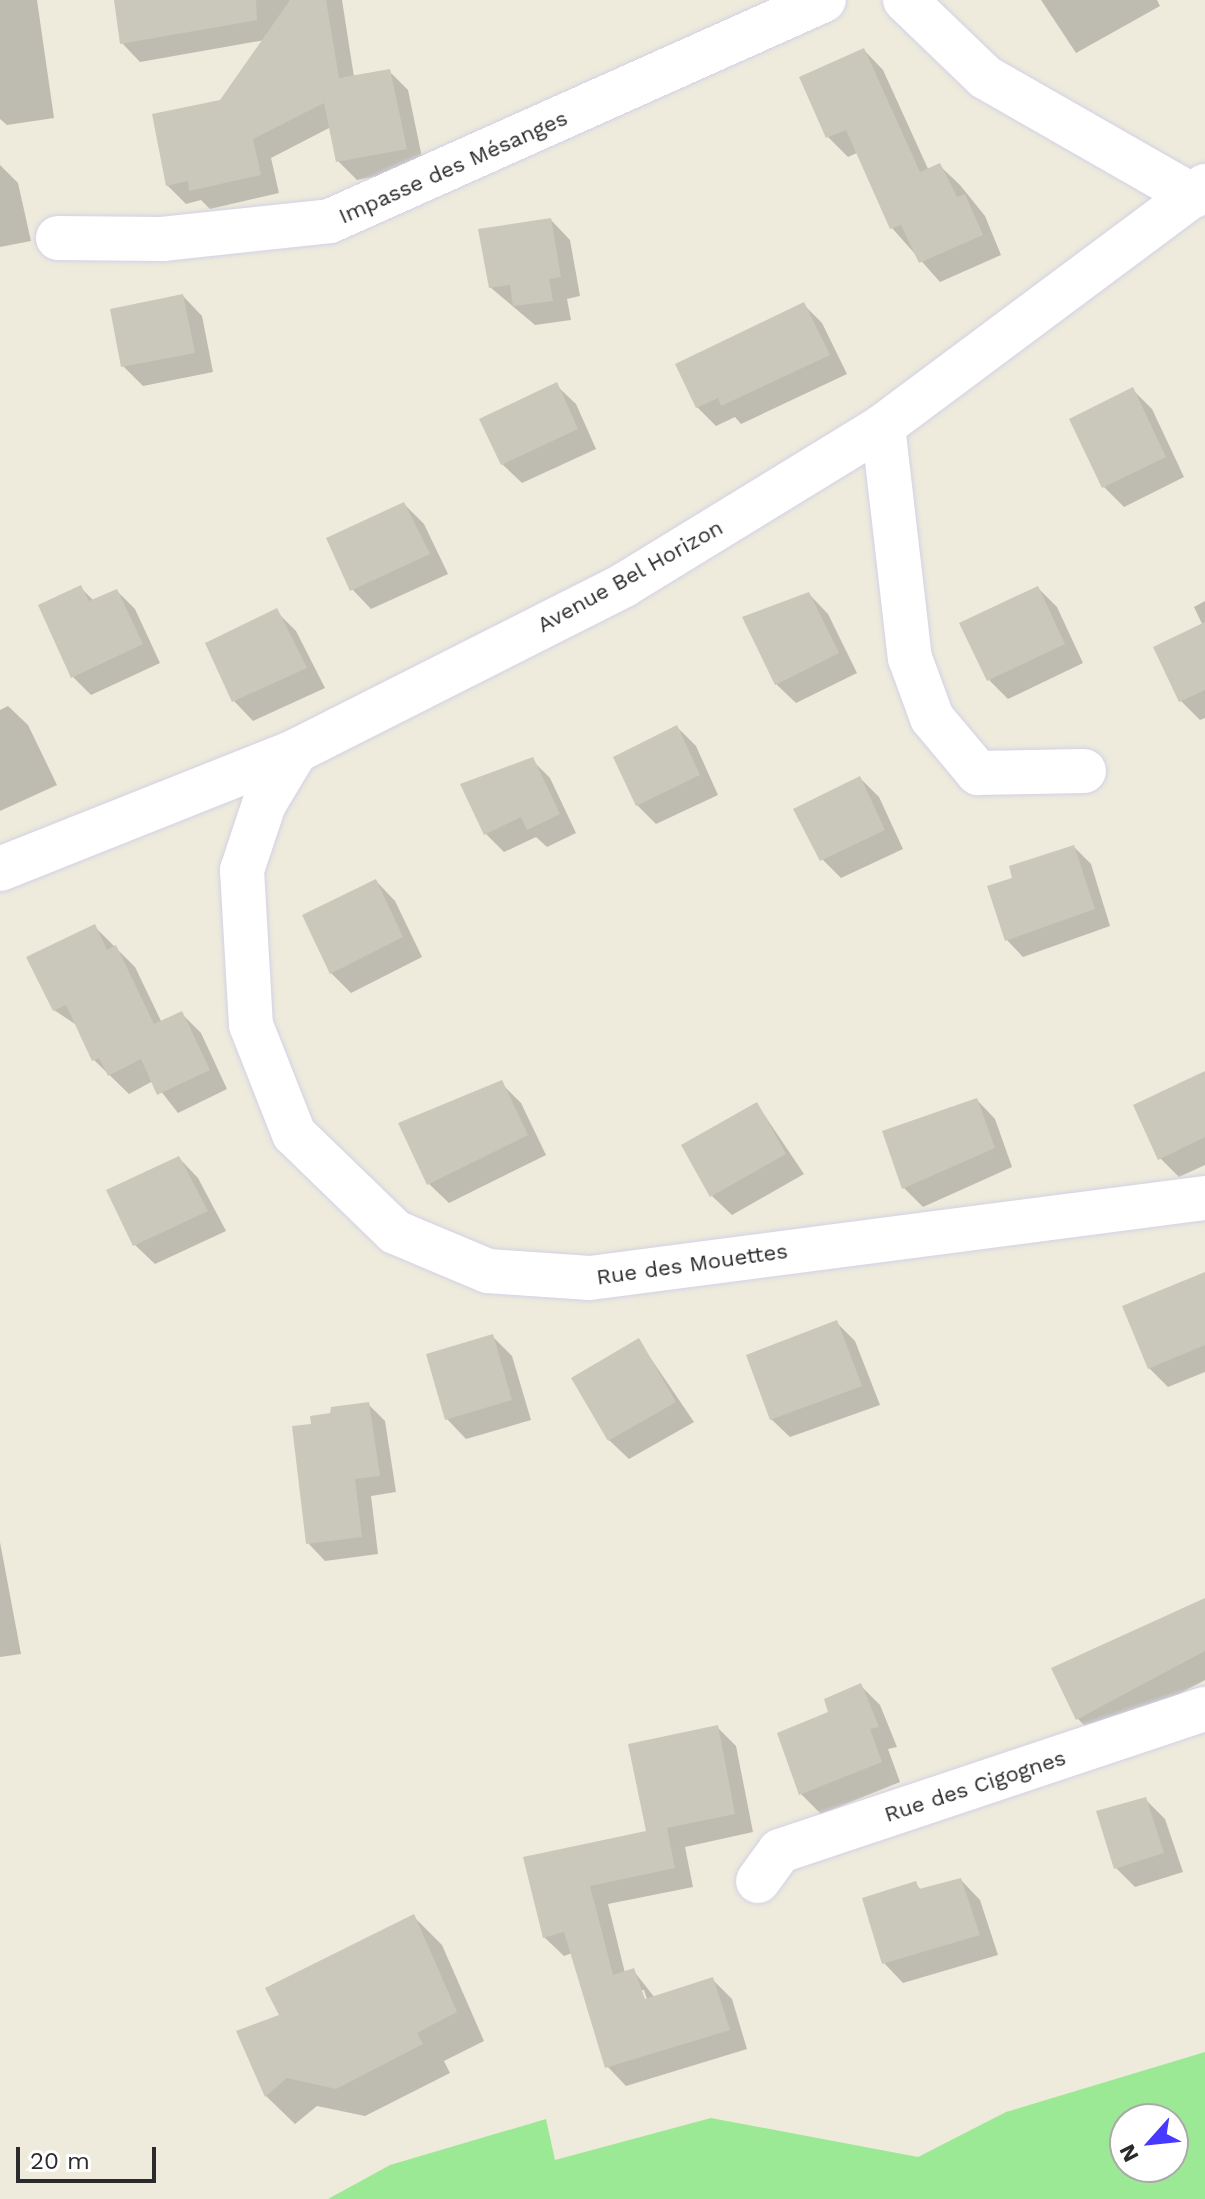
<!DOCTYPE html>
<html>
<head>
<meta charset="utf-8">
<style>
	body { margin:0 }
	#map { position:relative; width:1205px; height:2199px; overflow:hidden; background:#eeebdc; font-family:"Work Sans",sans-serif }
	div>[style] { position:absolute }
	.green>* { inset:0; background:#9be994 }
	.shadow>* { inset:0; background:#0003 }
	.building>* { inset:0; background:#c9c8bb }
	.roads { filter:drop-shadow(0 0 2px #d3d1e5) drop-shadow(0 0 2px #d3d1e5) }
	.minor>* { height:44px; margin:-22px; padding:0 22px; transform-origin:22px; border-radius:22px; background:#fff }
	span { translate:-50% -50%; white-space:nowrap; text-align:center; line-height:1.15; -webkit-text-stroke:6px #fff; paint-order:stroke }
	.street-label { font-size:22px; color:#2b2b2b }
	.north { position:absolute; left:1109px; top:2103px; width:80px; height:80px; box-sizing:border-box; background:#fff; border:2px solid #aaa; border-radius:50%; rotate:243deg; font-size:22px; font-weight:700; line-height:32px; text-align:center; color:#2b2b2b }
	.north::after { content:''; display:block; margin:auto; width:28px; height:36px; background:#4739ff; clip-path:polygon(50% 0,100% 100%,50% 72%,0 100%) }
	.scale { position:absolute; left:16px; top:2147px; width:140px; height:36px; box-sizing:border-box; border:4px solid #2b2b2b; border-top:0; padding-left:10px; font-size:24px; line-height:28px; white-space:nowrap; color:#2b2b2b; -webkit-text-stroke:6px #fff; paint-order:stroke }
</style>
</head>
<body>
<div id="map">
	<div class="green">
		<i style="clip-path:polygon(evenodd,1205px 2052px,1205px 2199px,328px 2199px,390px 2165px,546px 2119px,555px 2160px,711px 2118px,918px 2157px,1006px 2112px,1205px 2052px,1173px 2119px,1173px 2167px,1125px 2167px,1125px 2119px,1173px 2119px)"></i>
	</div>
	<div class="shadow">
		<i style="clip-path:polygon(0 0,37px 0,54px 118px,7px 125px,0 119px)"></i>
		<i style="clip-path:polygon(116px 0,342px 0,354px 77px,389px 71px,408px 90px,424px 167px,357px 180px,338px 161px,331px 127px,271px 158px,279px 193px,210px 209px,201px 200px,186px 204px,167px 185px,265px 40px,140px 62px,122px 43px)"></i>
		<i style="clip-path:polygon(1041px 0,1157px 0,1160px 6px,1076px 53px)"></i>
		<i style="clip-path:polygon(864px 50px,883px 70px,929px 171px,940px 166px,960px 185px,985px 216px,1001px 255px,940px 282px,892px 228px,859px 152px,848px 157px,828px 137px,801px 78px)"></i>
		<i style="clip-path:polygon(0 165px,18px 183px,31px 241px,0 247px)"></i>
		<i style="clip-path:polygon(551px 220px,570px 240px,580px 296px,567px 299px,571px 320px,535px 325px,490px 287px)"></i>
		<i style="clip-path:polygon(183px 296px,202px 316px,213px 372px,143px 386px,123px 366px)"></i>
		<i style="clip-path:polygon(804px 305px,822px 323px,847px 374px,741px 424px,735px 417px,716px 426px,697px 407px)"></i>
		<i style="clip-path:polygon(556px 385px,576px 404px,596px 449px,522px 483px,502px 464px)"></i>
		<i style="clip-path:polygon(1133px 390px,1152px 409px,1184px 477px,1124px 507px,1104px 487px)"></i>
		<i style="clip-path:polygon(404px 504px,424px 524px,448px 574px,371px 609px,352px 589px)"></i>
		<i style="clip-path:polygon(80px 587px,94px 601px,117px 591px,135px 609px,160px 663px,91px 695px,73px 677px)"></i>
		<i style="clip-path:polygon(1038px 588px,1057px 607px,1083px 663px,1008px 699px,989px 680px)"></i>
		<i style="clip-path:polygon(809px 594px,828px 614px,857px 673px,796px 703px,776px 684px,744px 618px)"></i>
		<i style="clip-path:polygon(1205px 601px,1205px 718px,1200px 720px,1180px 700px,1203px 626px,1194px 607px)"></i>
		<i style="clip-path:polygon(276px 611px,296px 631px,325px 688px,253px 721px,234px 701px)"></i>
		<i style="clip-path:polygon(8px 706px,28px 725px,57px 785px,0 811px,0 710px)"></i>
		<i style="clip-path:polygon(677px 727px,696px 746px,718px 795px,656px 824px,637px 805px)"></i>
		<i style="clip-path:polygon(532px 760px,550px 778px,576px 833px,547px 847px,536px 837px,504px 852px,486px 834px)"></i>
		<i style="clip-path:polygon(860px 778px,879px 797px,903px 849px,841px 878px,822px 859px)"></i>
		<i style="clip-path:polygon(1074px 847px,1091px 864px,1110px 926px,1023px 957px,1007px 940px,1014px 880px)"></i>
		<i style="clip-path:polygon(376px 881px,395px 901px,422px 957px,351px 993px,331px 973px)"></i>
		<i style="clip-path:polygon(95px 927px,135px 967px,162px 1023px,182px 1014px,201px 1033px,227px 1089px,178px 1113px,153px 1081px,129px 1094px,94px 1060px,78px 1026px,54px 1010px)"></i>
		<i style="clip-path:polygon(1205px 1074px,1205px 1165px,1179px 1177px,1160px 1158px)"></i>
		<i style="clip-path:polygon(501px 1083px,521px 1103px,546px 1155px,449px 1203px,429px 1184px)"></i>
		<i style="clip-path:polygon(977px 1100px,995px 1119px,1012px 1167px,923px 1207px,904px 1188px)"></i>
		<i style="clip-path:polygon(757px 1104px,804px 1174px,732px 1215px,712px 1196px)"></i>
		<i style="clip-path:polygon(179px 1158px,198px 1178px,226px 1231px,155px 1264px,135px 1245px)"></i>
		<i style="clip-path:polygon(1205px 1274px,1205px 1372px,1168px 1387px,1149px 1368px)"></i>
		<i style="clip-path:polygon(836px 1322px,855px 1341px,880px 1405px,790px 1437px,771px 1419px)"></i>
		<i style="clip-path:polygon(492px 1336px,512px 1356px,531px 1420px,466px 1439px,447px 1419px)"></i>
		<i style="clip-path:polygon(639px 1341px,694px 1422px,629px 1459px,609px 1440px)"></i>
		<i style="clip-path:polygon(368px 1404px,385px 1421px,396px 1492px,371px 1496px,378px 1554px,325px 1561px,308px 1543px,314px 1425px)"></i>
		<i style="clip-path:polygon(0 1542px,21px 1654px,0 1657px)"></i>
		<i style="clip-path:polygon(1205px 1600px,1205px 1680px,1097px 1738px,1078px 1719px)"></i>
		<i style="clip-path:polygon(861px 1686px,880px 1705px,897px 1747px,888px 1749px,900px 1782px,821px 1814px,801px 1794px,830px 1714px)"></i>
		<i style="clip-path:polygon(evenodd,717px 1727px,736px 1746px,753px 1832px,685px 1847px,693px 1887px,608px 1904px,625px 1973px,633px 1970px,655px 1998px,713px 1980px,732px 1999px,747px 2049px,626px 2086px,607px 2066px,572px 1953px,564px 1956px,544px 1937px,526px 1858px,649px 1832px,717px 1727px,639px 1990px,644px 1990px,650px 2008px,639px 1990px)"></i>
		<i style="clip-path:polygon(1145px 1799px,1165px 1819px,1183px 1872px,1135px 1887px,1116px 1868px)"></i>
		<i style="clip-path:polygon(961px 1880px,980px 1900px,998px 1955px,903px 1983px,884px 1963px,915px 1883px,922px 1891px)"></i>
		<i style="clip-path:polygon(414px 1917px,442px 1945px,484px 2041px,444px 2061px,450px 2073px,365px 2116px,317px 2106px,295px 2124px,266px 2096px,238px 2032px,282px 2016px)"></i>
	</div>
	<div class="building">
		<i style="clip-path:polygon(114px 0,256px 0,257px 20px,120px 44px)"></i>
		<i style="clip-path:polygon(290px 0,326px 0,339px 78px,390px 69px,407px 149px,336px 162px,324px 103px,253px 139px,261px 175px,189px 191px,188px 181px,166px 186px,152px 114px,220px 100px)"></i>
		<i style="clip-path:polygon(864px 48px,920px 172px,940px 163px,957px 197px,965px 194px,983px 235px,919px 263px,901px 225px,890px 229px,846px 130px,826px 138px,799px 77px)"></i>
		<i style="clip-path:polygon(551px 218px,561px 277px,549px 279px,553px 301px,513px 306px,510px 285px,489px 288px,478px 229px)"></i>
		<i style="clip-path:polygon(183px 294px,195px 353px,121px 367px,110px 309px)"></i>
		<i style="clip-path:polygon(804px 302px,830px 355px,721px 406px,718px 398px,696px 408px,675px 364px)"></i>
		<i style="clip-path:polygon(557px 382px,578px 429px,501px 465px,479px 419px)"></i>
		<i style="clip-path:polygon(1133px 387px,1166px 457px,1102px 488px,1069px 419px)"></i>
		<i style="clip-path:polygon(404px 502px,430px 554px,350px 591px,326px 538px)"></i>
		<i style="clip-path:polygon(81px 585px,89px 601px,117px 589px,143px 644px,71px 678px,38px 605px)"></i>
		<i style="clip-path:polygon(1038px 586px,1065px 644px,987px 681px,959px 623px)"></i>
		<i style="clip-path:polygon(809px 592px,839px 653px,775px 685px,742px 617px)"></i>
		<i style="clip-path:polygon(277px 608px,307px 668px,232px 702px,205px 643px)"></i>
		<i style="clip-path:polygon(1205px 622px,1205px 690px,1179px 702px,1153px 647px)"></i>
		<i style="clip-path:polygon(677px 725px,700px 775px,636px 806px,613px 757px)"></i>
		<i style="clip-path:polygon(533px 757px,560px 814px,527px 830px,521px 817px,484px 835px,460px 784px)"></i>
		<i style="clip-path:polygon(860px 776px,885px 830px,820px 861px,793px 809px)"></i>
		<i style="clip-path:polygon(1074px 845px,1095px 909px,1005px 941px,987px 886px,1012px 878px,1009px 866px)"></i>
		<i style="clip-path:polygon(376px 879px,403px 937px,330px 974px,302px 915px)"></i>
		<i style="clip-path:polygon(95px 924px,107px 950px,116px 945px,154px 1024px,182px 1011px,210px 1070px,157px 1095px,141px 1059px,108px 1076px,99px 1058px,92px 1061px,66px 1005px,53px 1011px,26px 957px)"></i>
		<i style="clip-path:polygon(1205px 1071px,1205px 1137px,1158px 1160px,1133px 1105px)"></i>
		<i style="clip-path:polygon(502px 1080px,528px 1135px,427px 1185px,398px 1123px)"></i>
		<i style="clip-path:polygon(977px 1098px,995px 1148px,902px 1189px,882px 1131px)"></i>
		<i style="clip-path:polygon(757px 1102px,786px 1154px,710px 1197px,681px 1145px)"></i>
		<i style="clip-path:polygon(179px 1156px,208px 1211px,133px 1246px,106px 1190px)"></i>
		<i style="clip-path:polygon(1205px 1272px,1205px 1345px,1148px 1369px,1122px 1306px)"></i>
		<i style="clip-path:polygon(837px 1320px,862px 1386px,770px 1420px,746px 1355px)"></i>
		<i style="clip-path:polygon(493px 1334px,512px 1400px,445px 1420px,426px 1354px)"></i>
		<i style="clip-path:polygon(639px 1338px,676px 1402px,608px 1441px,571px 1378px)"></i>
		<i style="clip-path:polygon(369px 1402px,380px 1476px,355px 1479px,362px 1537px,306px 1544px,292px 1426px,311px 1424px,310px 1416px,330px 1413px,331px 1407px)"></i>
		<i style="clip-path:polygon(1205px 1598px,1205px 1651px,1076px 1720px,1051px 1668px)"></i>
		<i style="clip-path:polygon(861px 1683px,879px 1727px,870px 1729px,882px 1762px,799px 1795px,777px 1733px,828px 1712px,824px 1699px)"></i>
		<i style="clip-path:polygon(718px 1725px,735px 1814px,667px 1828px,675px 1868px,590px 1886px,613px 1975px,634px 1968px,645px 1999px,713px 1977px,730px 2030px,605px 2068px,564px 1932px,543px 1938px,523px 1857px,646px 1831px,628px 1744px)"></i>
		<i style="clip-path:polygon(1146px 1797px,1164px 1853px,1114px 1869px,1096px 1811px)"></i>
		<i style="clip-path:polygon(961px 1878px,980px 1935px,882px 1964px,862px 1898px,916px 1881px,919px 1889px)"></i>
		<i style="clip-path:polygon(414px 1914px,457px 2012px,417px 2033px,423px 2044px,336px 2089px,287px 2078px,265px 2097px,236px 2031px,279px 2015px,265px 1988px)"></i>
	</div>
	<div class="roads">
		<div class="minor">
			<i style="left:905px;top:0;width:111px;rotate:43.9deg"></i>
			<i style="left:985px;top:77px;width:240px;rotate:29.8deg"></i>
			<i style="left:58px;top:238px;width:104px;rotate:0.6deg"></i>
			<i style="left:162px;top:239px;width:169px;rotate:-6.1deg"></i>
			<i style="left:330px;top:221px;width:541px;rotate:-24.1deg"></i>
			<i style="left:883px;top:426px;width:234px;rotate:83.4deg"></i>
			<i style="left:910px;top:658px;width:64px;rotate:69.9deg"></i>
			<i style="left:932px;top:718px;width:72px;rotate:50.1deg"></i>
			<i style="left:978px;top:773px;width:106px;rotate:-1.1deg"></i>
			<i style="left:296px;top:751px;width:62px;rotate:121.1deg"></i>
			<i style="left:264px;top:804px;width:70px;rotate:108.4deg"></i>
			<i style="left:242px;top:870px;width:155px;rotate:86.7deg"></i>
			<i style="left:251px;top:1025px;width:117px;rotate:68.5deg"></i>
			<i style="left:294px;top:1134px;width:141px;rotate:44.1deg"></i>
			<i style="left:395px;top:1232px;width:101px;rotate:22.8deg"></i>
			<i style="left:488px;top:1271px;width:102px;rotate:3.9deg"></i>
			<i style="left:590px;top:1278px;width:620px;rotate:-7.41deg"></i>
			<i style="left:0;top:869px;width:319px;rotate:-21.7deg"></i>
			<i style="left:296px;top:751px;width:368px;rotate:-26.8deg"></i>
			<i style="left:624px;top:585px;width:304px;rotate:-31.5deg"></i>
			<i style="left:883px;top:426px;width:402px;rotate:-36.7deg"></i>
			<i style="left:758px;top:1881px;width:37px;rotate:-54deg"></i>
			<i style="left:780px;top:1851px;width:448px;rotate:-18.5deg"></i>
		</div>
	</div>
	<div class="street-label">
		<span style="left:453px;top:167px;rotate:-24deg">Impasse des Mésanges</span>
		<span style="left:630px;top:576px;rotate:-29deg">Avenue Bel Horizon</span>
		<span style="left:692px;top:1264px;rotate:-8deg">Rue des Mouettes</span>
		<span style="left:975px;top:1786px;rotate:-18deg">Rue des Cigognes</span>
	</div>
	<div class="north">N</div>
	<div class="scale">20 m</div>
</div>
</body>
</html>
